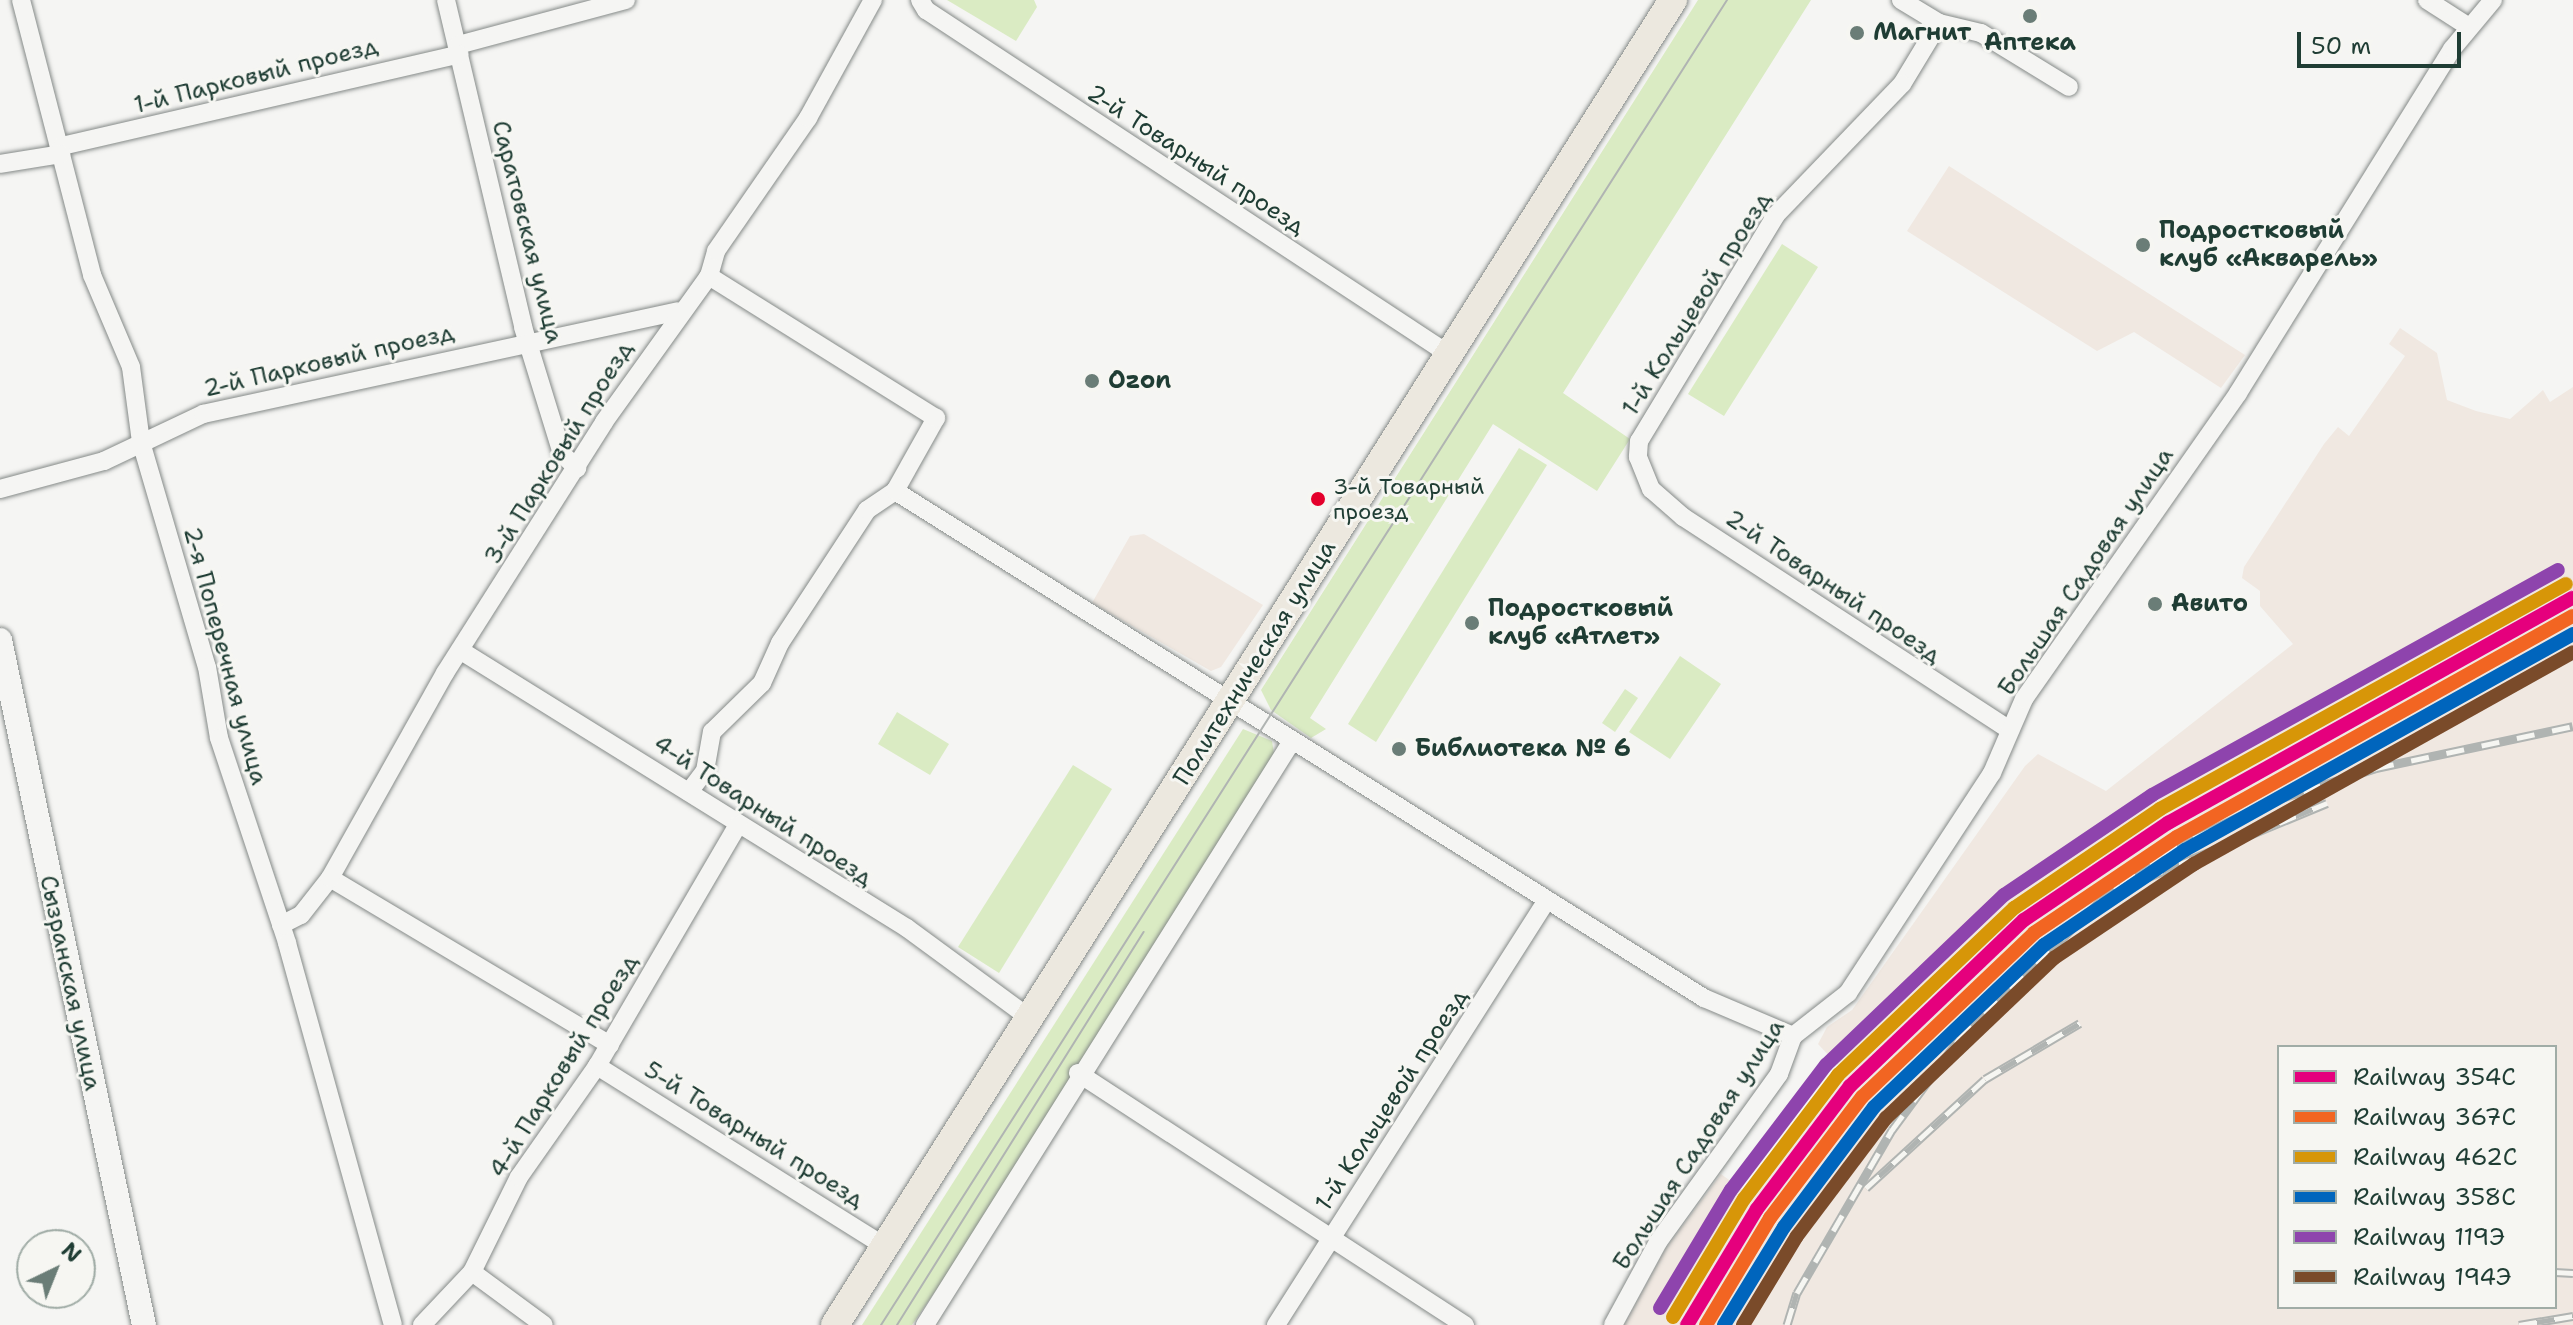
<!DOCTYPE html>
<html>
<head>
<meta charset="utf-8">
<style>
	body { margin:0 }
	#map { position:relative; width:2573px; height:1325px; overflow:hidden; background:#f5f5f3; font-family:"Shantell Sans",sans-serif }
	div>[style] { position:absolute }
	.built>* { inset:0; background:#f0e8e1 }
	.green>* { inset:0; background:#daebc3 }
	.roads { filter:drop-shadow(0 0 2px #858a88) drop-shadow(0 0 2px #858a88) }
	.street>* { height:18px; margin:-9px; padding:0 9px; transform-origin:9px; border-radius:9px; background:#f5f5f3 }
	.secondary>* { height:24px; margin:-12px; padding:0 12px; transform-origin:12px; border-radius:12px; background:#f5f5f3 }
	.primary>* { height:28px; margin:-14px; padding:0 14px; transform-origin:14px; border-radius:14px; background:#ece8df }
	.tram>* { height:2px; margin:-1px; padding:0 1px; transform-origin:1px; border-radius:1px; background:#b0b4b2 }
	.rail>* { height:9px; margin-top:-4.5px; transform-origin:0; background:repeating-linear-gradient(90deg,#f6f6f2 0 18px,#b0b4b2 0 36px); box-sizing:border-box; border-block:2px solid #b0b4b2 }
	.rail-1>* { height:14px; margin:-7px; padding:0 7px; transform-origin:7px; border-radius:7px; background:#e5007d }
	.rail-2>* { height:14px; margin:-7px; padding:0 7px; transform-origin:7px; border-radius:7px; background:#f26522 }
	.rail-3>* { height:14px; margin:-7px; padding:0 7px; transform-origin:7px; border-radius:7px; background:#d79608 }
	.rail-4>* { height:14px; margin:-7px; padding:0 7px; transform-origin:7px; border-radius:7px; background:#0065bd }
	.rail-5>* { height:14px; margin:-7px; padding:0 7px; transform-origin:7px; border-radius:7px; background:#8e44ad }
	.rail-6>* { height:14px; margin:-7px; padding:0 7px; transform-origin:7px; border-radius:7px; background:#7a4b2a }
	.dots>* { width:22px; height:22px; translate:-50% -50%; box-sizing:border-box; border:4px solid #f6f6f2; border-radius:50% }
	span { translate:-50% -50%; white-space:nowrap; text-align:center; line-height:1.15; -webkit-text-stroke:6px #f6f6f2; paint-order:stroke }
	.bus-label { font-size:22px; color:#1f3d34 }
	.left { translate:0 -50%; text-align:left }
	.poi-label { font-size:24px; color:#1f3d34; font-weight:700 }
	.street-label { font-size:24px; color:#1f3d34 }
	.legend { position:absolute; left:2277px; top:1045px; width:280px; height:264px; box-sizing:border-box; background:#f6f6f2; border:2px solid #a0aca6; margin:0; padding:10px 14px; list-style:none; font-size:24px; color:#1f3d34 }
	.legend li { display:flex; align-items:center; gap:16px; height:40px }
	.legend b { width:40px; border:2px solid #a0aca6 }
	.north { position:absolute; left:16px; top:1229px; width:80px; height:80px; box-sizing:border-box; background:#f6f6f2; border:2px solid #a0aca6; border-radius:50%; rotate:43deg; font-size:22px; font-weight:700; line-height:32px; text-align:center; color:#1f3d34 }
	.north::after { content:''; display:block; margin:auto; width:28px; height:36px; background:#6a7d77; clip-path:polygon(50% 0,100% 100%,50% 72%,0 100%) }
	.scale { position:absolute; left:2297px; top:32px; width:164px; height:36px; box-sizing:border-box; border:4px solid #1f3d34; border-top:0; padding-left:10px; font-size:24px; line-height:28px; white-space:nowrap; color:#1f3d34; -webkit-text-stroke:6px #f6f6f2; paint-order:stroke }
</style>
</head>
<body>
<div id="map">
	<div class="built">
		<i style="clip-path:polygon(1949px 166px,2245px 355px,2221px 388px,2134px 332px,2097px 351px,1907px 231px)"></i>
		<i style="clip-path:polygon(evenodd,2400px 328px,2437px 353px,2447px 400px,2476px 411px,2510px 419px,2543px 390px,2550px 402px,2573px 387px,2573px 1325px,1624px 1325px,1666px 1248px,1721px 1174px,1744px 1191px,1846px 1074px,1818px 1044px,1827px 1027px,1852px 1010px,2025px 766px,2038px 754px,2106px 791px,2293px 644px,2260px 606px,2260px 591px,2242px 578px,2244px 567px,2324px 444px,2338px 427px,2349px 436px,2405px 356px,2389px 344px,2400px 328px,2279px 1047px,2555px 1047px,2555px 1307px,2279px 1307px,2279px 1047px)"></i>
		<i style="clip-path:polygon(1144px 534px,1263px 605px,1221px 667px,1211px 671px,1092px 603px,1130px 536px)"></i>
	</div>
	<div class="green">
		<i style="clip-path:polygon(947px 0,1034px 0,1037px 7px,1016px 41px)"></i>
		<i style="clip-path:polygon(1698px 0,1811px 0,1563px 393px,1630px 439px,1597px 491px,1493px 424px,1310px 718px,1326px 729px,1311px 738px,1271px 710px,1261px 690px)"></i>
		<i style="clip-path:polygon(1782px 244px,1818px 267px,1724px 416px,1688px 394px)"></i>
		<i style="clip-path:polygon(1519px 448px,1547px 465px,1376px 742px,1348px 724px)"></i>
		<i style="clip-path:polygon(1680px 656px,1721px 684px,1670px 759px,1629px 732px)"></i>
		<i style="clip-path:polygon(1625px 689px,1638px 698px,1615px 732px,1602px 723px)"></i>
		<i style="clip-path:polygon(897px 712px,949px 744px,930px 775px,878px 744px)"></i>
		<i style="clip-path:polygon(1243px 729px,1272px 741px,1275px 760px,960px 1255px,912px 1325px,862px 1325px)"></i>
		<i style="clip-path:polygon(1073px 765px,1112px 789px,999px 973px,958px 947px)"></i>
	</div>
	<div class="roads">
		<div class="street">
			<i style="left:21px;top:0;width:284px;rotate:75.5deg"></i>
			<i style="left:92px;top:275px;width:100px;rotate:67deg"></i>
			<i style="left:131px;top:367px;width:76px;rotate:82.4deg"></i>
			<i style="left:141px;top:442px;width:234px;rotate:73.7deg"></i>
			<i style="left:207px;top:667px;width:72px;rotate:80.4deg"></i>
			<i style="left:219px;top:738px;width:216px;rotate:71.6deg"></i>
			<i style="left:287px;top:943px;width:396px;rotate:74.5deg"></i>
			<i style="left:446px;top:0;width:336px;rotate:76.7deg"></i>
			<i style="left:523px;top:327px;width:133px;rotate:72.9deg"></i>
			<i style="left:562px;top:454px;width:21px;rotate:43deg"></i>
			<i style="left:920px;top:0;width:12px;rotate:59deg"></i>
			<i style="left:926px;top:10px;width:627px;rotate:33.36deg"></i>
			<i style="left:1901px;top:0;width:44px;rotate:31.2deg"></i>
			<i style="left:1939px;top:23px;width:43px;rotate:13.4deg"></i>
			<i style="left:1981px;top:33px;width:103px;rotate:31.5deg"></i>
			<i style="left:2427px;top:0;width:50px;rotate:32.7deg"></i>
			<i style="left:1939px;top:23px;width:71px;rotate:121.2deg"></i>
			<i style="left:1902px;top:84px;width:182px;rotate:133.9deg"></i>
			<i style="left:1776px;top:215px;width:264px;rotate:121.2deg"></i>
			<i style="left:1639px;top:441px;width:16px;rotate:94deg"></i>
			<i style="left:1638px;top:457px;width:35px;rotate:68deg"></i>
			<i style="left:1651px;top:489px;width:43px;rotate:41.2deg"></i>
			<i style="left:1683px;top:517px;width:390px;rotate:33.1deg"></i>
			<i style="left:458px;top:45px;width:174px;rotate:-15deg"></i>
			<i style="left:62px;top:146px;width:408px;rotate:-13deg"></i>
			<i style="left:0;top:164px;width:62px;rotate:-9.3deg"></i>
			<i style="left:0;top:489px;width:108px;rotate:-15.1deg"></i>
			<i style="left:104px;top:461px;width:110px;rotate:-25.4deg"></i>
			<i style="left:203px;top:414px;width:486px;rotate:-12.2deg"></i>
			<i style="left:895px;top:491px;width:955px;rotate:32.08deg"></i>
			<i style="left:1704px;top:998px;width:97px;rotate:23.1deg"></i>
			<i style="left:463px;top:652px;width:523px;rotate:31.87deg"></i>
			<i style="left:907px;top:928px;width:154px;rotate:36.3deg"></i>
			<i style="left:689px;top:792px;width:26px;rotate:-53deg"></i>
			<i style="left:705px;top:771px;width:40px;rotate:-80deg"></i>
			<i style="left:712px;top:732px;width:70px;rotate:-44.4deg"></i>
			<i style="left:762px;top:683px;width:44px;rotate:-65.8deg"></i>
			<i style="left:780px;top:643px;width:159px;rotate:-56.8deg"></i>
			<i style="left:867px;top:510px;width:34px;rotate:-34deg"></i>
			<i style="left:895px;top:491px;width:84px;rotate:-60.7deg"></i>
			<i style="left:936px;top:418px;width:268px;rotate:-148deg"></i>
			<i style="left:330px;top:878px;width:326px;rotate:30.8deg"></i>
			<i style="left:281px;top:925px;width:22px;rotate:-27deg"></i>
			<i style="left:301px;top:915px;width:47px;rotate:-51.9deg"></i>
			<i style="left:330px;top:878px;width:235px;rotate:-60.7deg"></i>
			<i style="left:445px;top:673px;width:297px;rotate:-57.6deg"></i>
			<i style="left:604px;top:422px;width:180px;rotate:-54.3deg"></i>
			<i style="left:709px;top:276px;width:26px;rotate:-74deg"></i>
			<i style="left:716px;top:251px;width:162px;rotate:-55.3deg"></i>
			<i style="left:808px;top:118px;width:135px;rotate:-61.2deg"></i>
			<i style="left:597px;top:1066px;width:340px;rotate:32.1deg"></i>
			<i style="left:1078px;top:1073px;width:462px;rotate:33.1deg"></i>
			<i style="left:472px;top:1272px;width:89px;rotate:36.4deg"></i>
			<i style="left:422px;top:1325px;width:73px;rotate:-46.7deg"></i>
			<i style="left:472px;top:1272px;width:106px;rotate:-63.7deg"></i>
			<i style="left:519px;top:1177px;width:136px;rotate:-54.9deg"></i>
			<i style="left:597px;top:1066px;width:279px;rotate:-59.7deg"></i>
			<i style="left:925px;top:1325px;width:690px;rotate:-57.85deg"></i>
			<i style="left:1276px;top:1325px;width:504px;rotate:-57.48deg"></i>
			<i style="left:1613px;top:1325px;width:94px;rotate:-61.5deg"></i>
			<i style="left:1658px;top:1242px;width:207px;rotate:-54.2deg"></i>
			<i style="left:1779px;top:1074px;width:40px;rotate:-69.8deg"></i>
			<i style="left:1793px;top:1036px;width:70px;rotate:-38deg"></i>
			<i style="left:1848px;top:993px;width:263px;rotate:-56.8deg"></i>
			<i style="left:1992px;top:773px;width:81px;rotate:-66.6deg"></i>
			<i style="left:2024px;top:699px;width:373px;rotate:-55deg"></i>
			<i style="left:2238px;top:393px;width:405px;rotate:-58.1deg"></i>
			<i style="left:2452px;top:49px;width:64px;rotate:-50.1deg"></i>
		</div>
		<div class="secondary">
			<i style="left:0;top:640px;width:700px;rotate:78.13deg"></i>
		</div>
		<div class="primary">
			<i style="left:835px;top:1325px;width:1568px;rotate:-57.69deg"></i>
		</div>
	</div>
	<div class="tram">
		<i style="left:881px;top:1325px;width:1572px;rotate:-57.44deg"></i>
		<i style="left:897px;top:1325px;width:464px;rotate:-57.9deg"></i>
	</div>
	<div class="rail">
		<i style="left:2146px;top:878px;width:196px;rotate:-22.5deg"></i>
		<i style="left:1866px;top:1188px;width:161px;rotate:-42.5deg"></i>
		<i style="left:1985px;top:1079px;width:110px;rotate:-30.5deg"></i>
		<i style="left:2555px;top:1272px;width:18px;rotate:3deg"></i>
		<i style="left:1787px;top:1325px;width:34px;rotate:-73deg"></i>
		<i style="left:1797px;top:1293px;width:189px;rotate:-59.8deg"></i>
		<i style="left:1892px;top:1130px;width:113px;rotate:-53.6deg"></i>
		<i style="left:1959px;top:1039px;width:223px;rotate:-44.3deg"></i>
		<i style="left:2119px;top:883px;width:51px;rotate:-34.6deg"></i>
		<i style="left:2161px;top:854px;width:120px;rotate:-25.7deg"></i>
		<i style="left:2269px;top:802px;width:112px;rotate:-17.6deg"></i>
		<i style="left:2376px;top:768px;width:201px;rotate:-12deg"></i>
		<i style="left:2519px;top:1325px;width:55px;rotate:-9.5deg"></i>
	</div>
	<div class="rail-1">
		<i style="left:1687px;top:1325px;width:135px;rotate:-58.9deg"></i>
		<i style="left:1757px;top:1209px;width:154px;rotate:-52.9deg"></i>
		<i style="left:1850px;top:1086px;width:240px;rotate:-43.7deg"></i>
		<i style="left:2024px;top:920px;width:174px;rotate:-34deg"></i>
		<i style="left:2168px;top:823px;width:463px;rotate:-29.1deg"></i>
	</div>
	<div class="rail-2">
		<i style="left:1706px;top:1325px;width:125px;rotate:-59.1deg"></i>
		<i style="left:1770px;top:1218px;width:152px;rotate:-52.8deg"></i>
		<i style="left:1862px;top:1097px;width:238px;rotate:-43.6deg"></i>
		<i style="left:2034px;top:933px;width:172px;rotate:-33.9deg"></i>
		<i style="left:2177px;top:837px;width:453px;rotate:-29.2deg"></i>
	</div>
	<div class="rail-3">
		<i style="left:1673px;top:1317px;width:138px;rotate:-59deg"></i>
		<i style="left:1744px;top:1199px;width:156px;rotate:-52.8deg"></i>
		<i style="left:1838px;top:1075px;width:243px;rotate:-43.5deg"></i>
		<i style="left:2014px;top:908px;width:176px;rotate:-34.1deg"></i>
		<i style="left:2160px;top:809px;width:464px;rotate:-29deg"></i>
	</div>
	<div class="rail-4">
		<i style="left:1724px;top:1325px;width:115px;rotate:-58.5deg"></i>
		<i style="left:1784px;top:1227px;width:150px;rotate:-53.1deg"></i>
		<i style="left:1874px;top:1107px;width:235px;rotate:-43.6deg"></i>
		<i style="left:2044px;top:945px;width:170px;rotate:-34deg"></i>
		<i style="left:2185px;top:850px;width:444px;rotate:-29.1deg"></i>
	</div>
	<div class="rail-5">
		<i style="left:1660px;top:1308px;width:138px;rotate:-59deg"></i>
		<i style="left:1731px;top:1190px;width:157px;rotate:-52.8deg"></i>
		<i style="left:1826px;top:1065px;width:246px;rotate:-43.7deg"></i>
		<i style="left:2004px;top:895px;width:179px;rotate:-34deg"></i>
		<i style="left:2152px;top:795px;width:464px;rotate:-29deg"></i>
	</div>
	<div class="rail-6">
		<i style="left:1743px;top:1325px;width:104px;rotate:-58.8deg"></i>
		<i style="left:1797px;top:1236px;width:148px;rotate:-53deg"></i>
		<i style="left:1886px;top:1118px;width:232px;rotate:-43.6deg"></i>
		<i style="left:2054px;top:958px;width:169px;rotate:-33.9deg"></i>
		<i style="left:2194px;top:864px;width:434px;rotate:-29.2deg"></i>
	</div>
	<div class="dots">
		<i style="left:2030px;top:16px;background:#6a7d77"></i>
		<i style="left:1857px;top:33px;background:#6a7d77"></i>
		<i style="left:2143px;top:245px;background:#6a7d77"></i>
		<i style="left:1092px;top:381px;background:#6a7d77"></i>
		<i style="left:1318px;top:499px;background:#e4002b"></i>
		<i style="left:2155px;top:604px;background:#6a7d77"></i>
		<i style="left:1472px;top:623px;background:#6a7d77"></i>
		<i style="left:1399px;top:749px;background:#6a7d77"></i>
	</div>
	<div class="bus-label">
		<span class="left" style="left:1333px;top:499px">3-й Товарный<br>проезд</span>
	</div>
	<div class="poi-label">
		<span class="left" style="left:1873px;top:33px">Магнит</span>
		<span style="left:2030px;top:43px">Аптека</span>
		<span class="left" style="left:2159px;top:245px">Подростковый<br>клуб «Акварель»</span>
		<span class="left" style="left:1108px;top:381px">Ozon</span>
		<span class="left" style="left:2171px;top:604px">Авито</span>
		<span class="left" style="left:1488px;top:623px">Подростковый<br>клуб «Атлет»</span>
		<span class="left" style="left:1415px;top:749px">Библиотека № 6</span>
	</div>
	<div class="street-label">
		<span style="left:256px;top:76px;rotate:-14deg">1-й Парковый проезд</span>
		<span style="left:1196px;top:160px;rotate:33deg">2-й Товарный проезд</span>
		<span style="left:527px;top:232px;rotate:76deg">Саратовская улица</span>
		<span style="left:1697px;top:304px;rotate:-58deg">1-й Кольцевой проезд</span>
		<span style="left:329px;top:361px;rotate:-13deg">2-й Парковый проезд</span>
		<span style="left:559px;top:453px;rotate:-58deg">3-й Парковый проезд</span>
		<span style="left:2086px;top:572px;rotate:-56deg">Большая Садовая улица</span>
		<span style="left:1833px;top:587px;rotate:34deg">2-й Товарный проезд</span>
		<span style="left:225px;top:656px;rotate:75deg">2-я Поперечная улица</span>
		<span style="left:1255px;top:663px;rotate:-58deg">Политехническая улица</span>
		<span style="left:763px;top:811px;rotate:33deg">4-й Товарный проезд</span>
		<span style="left:70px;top:983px;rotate:78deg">Сызранская улица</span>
		<span style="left:564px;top:1066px;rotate:-58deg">4-й Парковый проезд</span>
		<span style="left:1392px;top:1100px;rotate:-57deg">1-й Кольцевой проезд</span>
		<span style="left:754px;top:1135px;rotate:32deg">5-й Товарный проезд</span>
		<span style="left:1699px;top:1145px;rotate:-57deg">Большая Садовая улица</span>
	</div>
	<ul class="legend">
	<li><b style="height:10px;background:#e5007d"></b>Railway 354С</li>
	<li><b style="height:10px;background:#f26522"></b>Railway 367С</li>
	<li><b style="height:10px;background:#d79608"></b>Railway 462С</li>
	<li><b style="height:10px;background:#0065bd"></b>Railway 358С</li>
	<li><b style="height:10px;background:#8e44ad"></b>Railway 119Э</li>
	<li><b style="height:10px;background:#7a4b2a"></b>Railway 194Э</li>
	</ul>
	<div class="north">N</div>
	<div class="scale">50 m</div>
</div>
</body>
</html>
